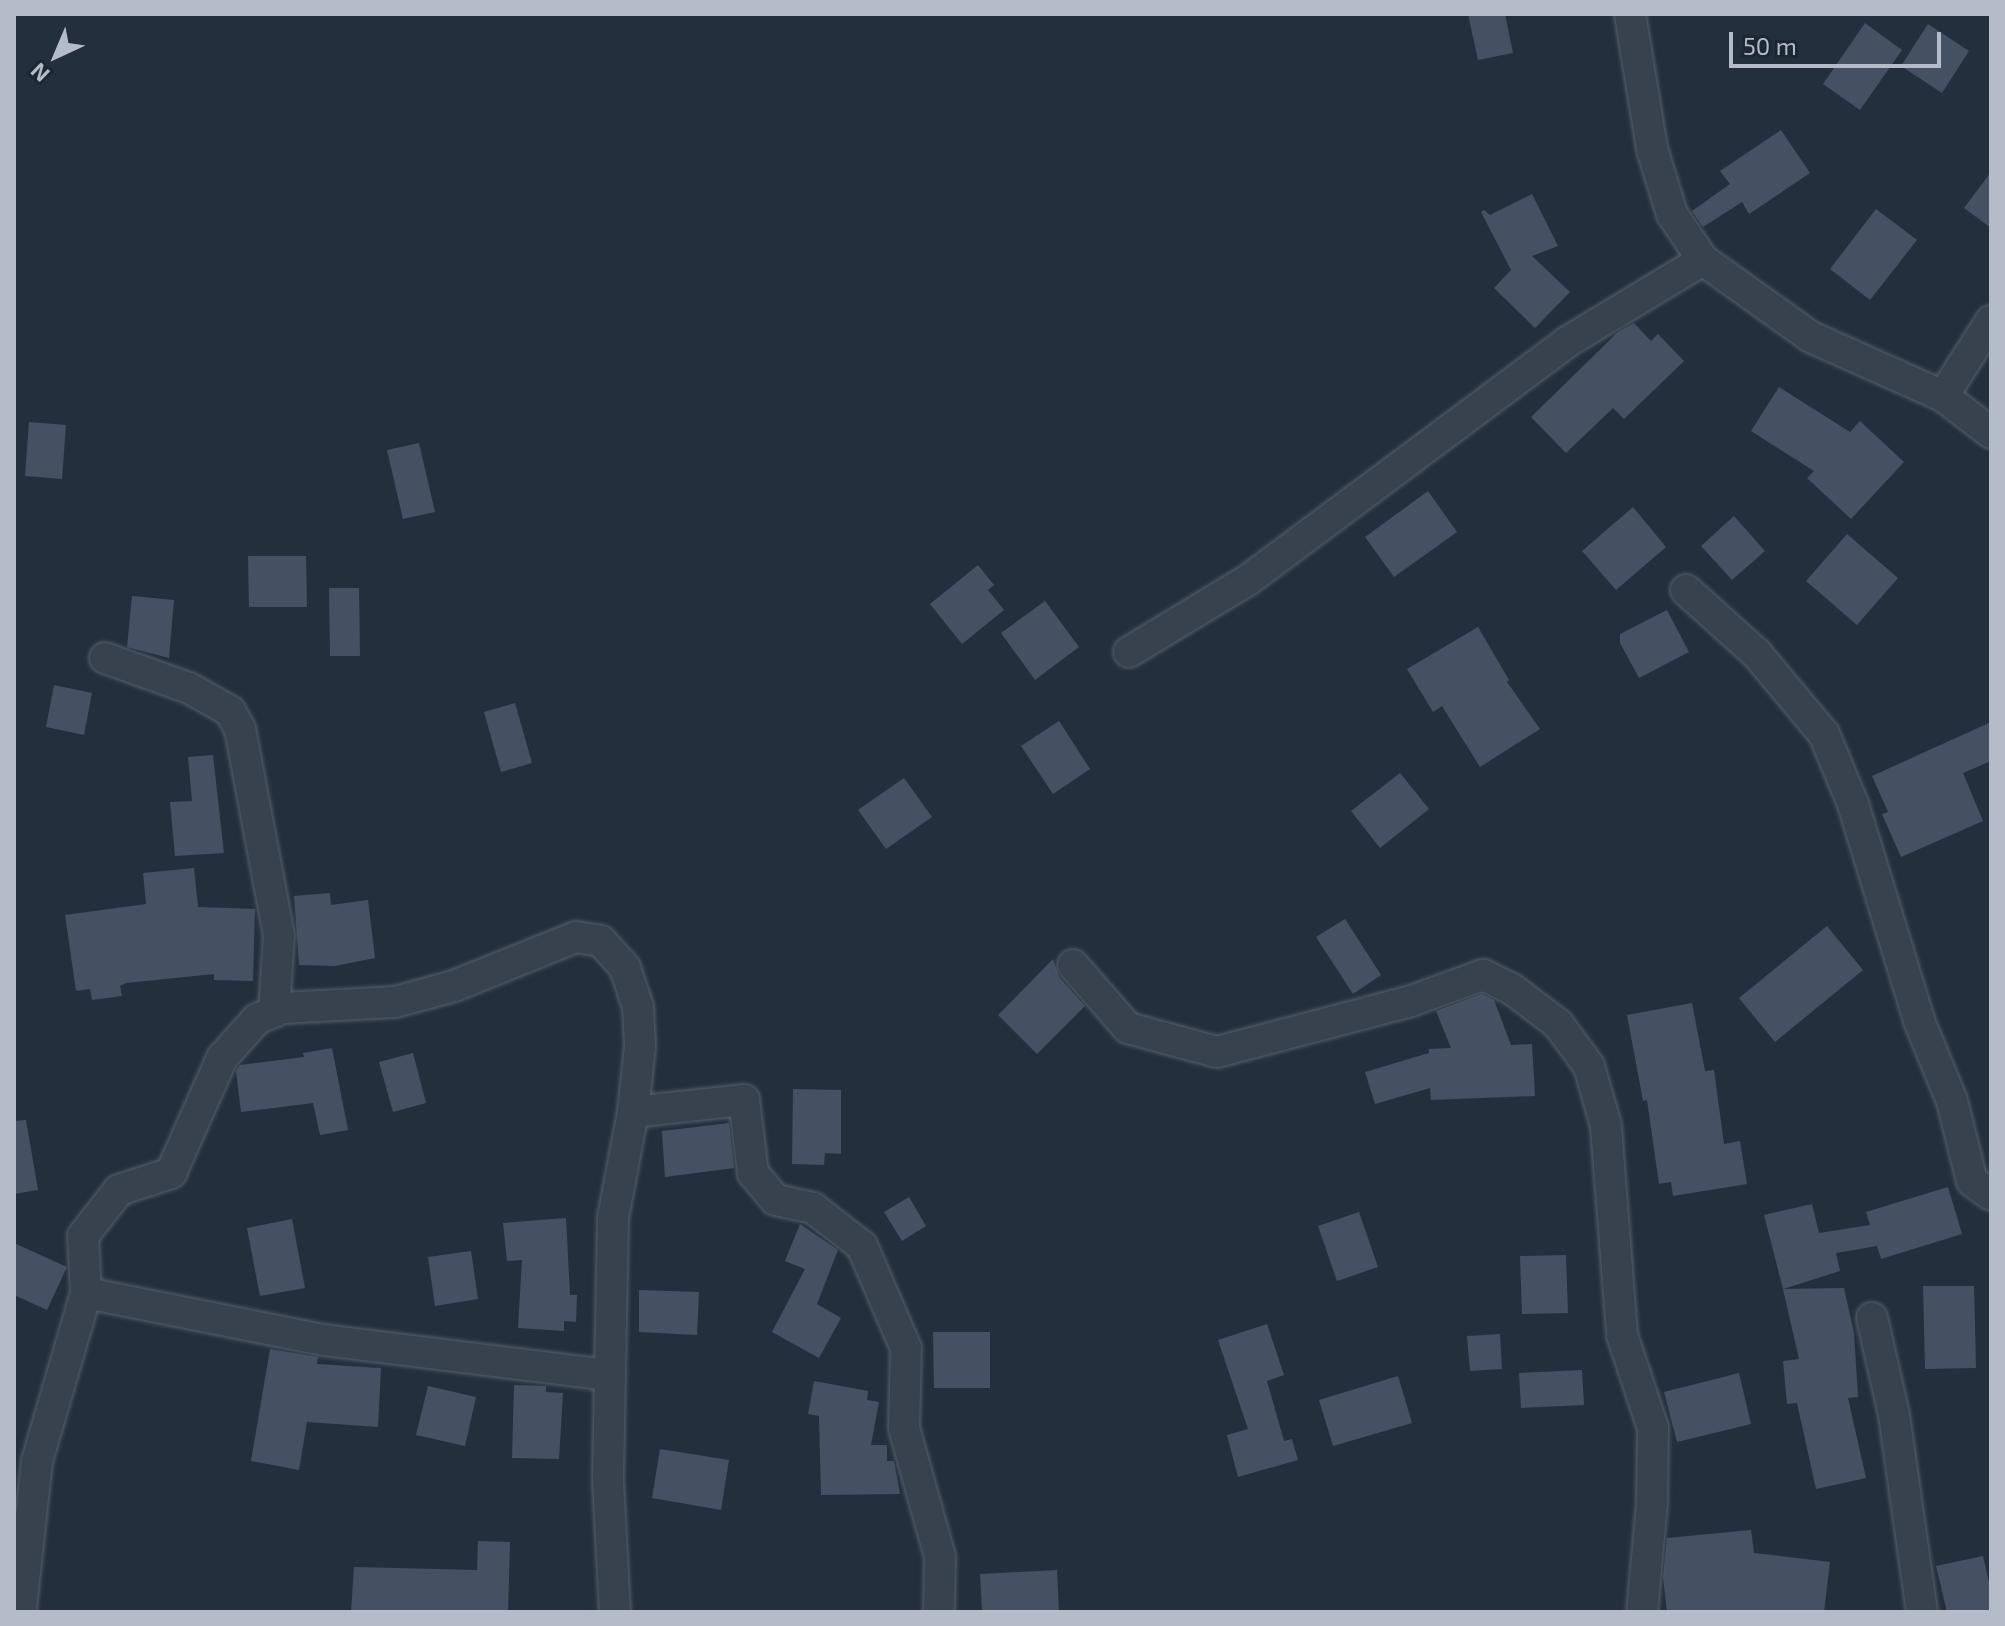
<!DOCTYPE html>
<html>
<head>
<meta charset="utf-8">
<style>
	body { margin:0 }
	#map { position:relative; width:2005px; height:1626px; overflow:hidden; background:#242f3e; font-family:"Exo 2",sans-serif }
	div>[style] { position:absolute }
	.building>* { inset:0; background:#455162 }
	.roads { filter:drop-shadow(0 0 2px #565f6c) drop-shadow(0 0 2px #565f6c) }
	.minor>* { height:30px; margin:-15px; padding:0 15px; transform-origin:15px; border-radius:15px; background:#38414e }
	span { translate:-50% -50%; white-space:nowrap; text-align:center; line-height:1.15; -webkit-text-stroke:8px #1d2633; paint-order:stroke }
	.frame { position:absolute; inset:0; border:16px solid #b4bcc9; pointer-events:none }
	.north { position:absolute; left:16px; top:16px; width:80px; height:80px; -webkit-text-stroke:6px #1d2633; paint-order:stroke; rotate:224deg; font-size:22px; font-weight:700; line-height:32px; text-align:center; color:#b4bcc9 }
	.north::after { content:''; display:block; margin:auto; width:28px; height:36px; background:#b4bcc9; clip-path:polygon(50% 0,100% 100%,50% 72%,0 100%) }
	.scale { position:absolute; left:1729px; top:32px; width:212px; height:36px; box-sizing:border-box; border:4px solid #b4bcc9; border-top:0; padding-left:10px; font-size:24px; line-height:28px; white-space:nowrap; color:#b4bcc9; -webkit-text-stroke:6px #1d2633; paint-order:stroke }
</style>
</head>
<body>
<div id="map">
	<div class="building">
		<i style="clip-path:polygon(1468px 14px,1505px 14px,1513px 53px,1478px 60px)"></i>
		<i style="clip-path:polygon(1865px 23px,1902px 50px,1860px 110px,1823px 84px)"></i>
		<i style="clip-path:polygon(1928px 24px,1969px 51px,1942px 93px,1901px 66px)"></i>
		<i style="clip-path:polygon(1781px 130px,1810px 173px,1749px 214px,1742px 202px,1703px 227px,1692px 211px,1730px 184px,1720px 171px)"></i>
		<i style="clip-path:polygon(1991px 172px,1991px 228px,1964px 208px)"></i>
		<i style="clip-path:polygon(1532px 194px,1558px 246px,1532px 256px,1570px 292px,1535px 328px,1494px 288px,1511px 270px,1481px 212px,1484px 210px,1490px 215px)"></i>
		<i style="clip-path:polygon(1876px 209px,1917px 240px,1870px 300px,1830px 269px)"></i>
		<i style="clip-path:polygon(1634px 323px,1651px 341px,1658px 334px,1684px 361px,1624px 419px,1613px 408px,1566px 453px,1531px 417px,1618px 332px)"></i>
		<i style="clip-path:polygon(1779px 387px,1850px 432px,1860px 421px,1904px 462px,1851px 519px,1807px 478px,1814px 471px,1751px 431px)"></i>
		<i style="clip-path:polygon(29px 422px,66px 425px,62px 479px,25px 476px)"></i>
		<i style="clip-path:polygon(419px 443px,435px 512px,403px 519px,387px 450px)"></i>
		<i style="clip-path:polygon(1428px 491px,1457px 532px,1394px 577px,1365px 537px)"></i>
		<i style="clip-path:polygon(1633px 507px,1666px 547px,1616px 590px,1582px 551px)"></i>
		<i style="clip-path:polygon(1734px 516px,1765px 551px,1732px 580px,1701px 546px)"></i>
		<i style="clip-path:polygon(1847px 534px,1898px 578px,1857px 625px,1806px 581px)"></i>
		<i style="clip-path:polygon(248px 556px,306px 556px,307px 607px,249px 607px)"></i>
		<i style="clip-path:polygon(978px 565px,994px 585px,988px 590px,1004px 610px,962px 644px,930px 604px)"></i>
		<i style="clip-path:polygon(329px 588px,359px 588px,360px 656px,330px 656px)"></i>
		<i style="clip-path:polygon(132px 596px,174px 600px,169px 658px,127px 647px)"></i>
		<i style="clip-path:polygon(1045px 601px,1079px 647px,1035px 680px,1001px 633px)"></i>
		<i style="clip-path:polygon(1667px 610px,1689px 652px,1639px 678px,1620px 643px,1620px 634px)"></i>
		<i style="clip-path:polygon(1478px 627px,1509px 680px,1507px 682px,1540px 729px,1480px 767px,1442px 706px,1433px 712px,1407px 669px)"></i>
		<i style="clip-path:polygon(54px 685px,92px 693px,84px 735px,46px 727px)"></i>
		<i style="clip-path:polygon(515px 703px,532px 763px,501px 772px,484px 712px)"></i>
		<i style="clip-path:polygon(1059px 721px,1090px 769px,1053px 794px,1021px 746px)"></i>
		<i style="clip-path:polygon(1991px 722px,1991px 761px,1963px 773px,1983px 821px,1901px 857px,1882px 814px,1888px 812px,1872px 776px)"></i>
		<i style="clip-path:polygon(213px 755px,224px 853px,175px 856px,170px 802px,192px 801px,188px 757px)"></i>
		<i style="clip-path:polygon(1400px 773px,1429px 809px,1380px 848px,1351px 811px)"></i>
		<i style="clip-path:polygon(904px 778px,932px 817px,886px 849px,858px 810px)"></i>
		<i style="clip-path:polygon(194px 868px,198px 907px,255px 909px,253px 981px,214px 980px,214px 974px,126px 983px,120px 986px,122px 996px,92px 1000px,90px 989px,76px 991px,65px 915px,146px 904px,143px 873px)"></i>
		<i style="clip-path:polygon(330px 893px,331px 905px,368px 900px,375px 958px,335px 966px,299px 965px,294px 896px)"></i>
		<i style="clip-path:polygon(1345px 919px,1381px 975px,1353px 994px,1316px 937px)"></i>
		<i style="clip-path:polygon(1827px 926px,1863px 970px,1775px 1042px,1739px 998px)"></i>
		<i style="clip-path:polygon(1053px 959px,1059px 977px,1085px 1006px,1037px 1054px,998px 1015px)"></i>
		<i style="clip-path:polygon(1482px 994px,1494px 1000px,1511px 1045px,1532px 1044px,1535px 1096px,1431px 1100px,1430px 1088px,1375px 1104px,1365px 1072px,1429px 1053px,1429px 1049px,1451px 1048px,1436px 1011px)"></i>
		<i style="clip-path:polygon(1692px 1003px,1705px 1071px,1714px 1070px,1724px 1144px,1740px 1141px,1747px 1184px,1673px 1196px,1671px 1182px,1659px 1184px,1647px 1100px,1643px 1101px,1627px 1015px)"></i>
		<i style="clip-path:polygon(332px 1048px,348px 1130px,320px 1135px,313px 1103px,241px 1112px,236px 1071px,240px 1065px,304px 1057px,303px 1053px)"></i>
		<i style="clip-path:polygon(413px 1053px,426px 1103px,393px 1112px,379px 1062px)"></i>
		<i style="clip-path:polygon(793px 1089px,841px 1090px,841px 1154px,825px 1153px,824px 1165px,792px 1164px)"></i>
		<i style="clip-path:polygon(26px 1120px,38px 1190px,14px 1194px,14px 1121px)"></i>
		<i style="clip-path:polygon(729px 1123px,734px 1168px,665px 1177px,662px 1131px)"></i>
		<i style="clip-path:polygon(1948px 1187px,1962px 1234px,1881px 1259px,1877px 1246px,1836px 1253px,1840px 1271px,1783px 1289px,1764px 1215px,1812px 1204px,1819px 1233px,1870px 1225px,1866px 1212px)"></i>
		<i style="clip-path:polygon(909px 1197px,926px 1226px,902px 1241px,884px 1212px)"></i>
		<i style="clip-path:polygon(1359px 1212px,1378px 1267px,1337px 1281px,1318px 1226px)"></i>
		<i style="clip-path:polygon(566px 1218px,570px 1295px,577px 1295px,576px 1322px,564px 1321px,564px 1331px,518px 1328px,522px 1260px,507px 1261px,503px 1223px)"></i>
		<i style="clip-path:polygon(292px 1219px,305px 1288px,260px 1296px,247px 1228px)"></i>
		<i style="clip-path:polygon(800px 1224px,838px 1250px,817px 1304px,841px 1318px,819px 1358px,772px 1332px,805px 1269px,785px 1261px)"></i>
		<i style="clip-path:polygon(14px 1243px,67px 1267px,47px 1310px,14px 1295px)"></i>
		<i style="clip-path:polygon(471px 1251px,478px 1299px,435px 1306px,428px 1257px)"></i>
		<i style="clip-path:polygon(1566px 1255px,1568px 1313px,1522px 1314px,1520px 1256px)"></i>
		<i style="clip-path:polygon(1923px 1286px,1974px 1286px,1976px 1368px,1925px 1369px)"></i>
		<i style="clip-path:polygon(1844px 1288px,1854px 1333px,1858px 1397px,1848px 1398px,1866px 1478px,1816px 1489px,1797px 1403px,1787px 1404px,1783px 1361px,1799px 1359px,1783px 1289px)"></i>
		<i style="clip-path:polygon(639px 1290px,699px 1292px,697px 1335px,639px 1332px)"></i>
		<i style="clip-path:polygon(1267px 1324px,1284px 1375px,1267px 1381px,1284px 1441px,1292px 1439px,1298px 1460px,1238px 1477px,1227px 1435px,1248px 1429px,1218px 1340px)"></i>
		<i style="clip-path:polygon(933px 1332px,990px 1332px,990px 1388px,934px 1388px)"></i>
		<i style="clip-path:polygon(1500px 1334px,1502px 1369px,1470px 1371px,1467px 1336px)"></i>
		<i style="clip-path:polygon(270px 1349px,318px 1357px,317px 1364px,381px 1368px,378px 1427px,307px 1422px,299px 1470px,251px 1461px)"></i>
		<i style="clip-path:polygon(1582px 1370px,1584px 1405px,1521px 1408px,1519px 1373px)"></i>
		<i style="clip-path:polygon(1739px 1373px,1751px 1424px,1677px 1442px,1664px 1392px)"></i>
		<i style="clip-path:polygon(1398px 1376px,1412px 1423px,1333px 1446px,1319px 1400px)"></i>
		<i style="clip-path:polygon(814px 1381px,868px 1391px,867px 1400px,879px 1402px,871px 1445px,887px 1445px,887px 1461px,894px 1461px,900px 1494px,821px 1495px,819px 1416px,808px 1414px)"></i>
		<i style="clip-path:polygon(514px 1385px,546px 1386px,546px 1392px,563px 1393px,559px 1459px,512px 1458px)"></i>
		<i style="clip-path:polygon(428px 1386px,476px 1397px,465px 1446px,416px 1435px)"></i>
		<i style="clip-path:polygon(660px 1449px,729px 1460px,721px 1510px,652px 1498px)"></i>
		<i style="clip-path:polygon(1751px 1530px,1754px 1553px,1830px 1562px,1824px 1612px,1667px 1612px,1663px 1577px,1667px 1538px)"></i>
		<i style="clip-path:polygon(478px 1541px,510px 1542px,508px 1612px,351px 1612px,354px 1567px,477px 1570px)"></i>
		<i style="clip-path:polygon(1983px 1556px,1991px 1591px,1991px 1612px,1947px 1612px,1936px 1566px)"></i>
		<i style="clip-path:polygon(1057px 1570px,1059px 1612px,982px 1612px,980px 1574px)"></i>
	</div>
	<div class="roads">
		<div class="minor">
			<i style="left:1630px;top:14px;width:137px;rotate:80.7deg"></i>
			<i style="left:1652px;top:149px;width:68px;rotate:72.9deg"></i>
			<i style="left:1672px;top:214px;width:55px;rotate:56deg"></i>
			<i style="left:1703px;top:260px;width:133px;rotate:35.5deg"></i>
			<i style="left:1811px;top:337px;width:145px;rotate:24.1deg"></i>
			<i style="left:1943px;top:396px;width:61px;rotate:37.6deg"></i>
			<i style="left:1943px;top:396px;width:89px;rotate:-57.4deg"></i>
			<i style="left:1686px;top:590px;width:96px;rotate:42deg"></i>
			<i style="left:1757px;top:654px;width:104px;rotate:50.1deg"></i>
			<i style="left:1824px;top:734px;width:76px;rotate:67.5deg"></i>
			<i style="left:1853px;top:804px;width:229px;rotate:73deg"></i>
			<i style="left:1920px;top:1023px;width:84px;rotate:67.7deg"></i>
			<i style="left:1952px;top:1101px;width:82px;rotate:76deg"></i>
			<i style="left:1972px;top:1181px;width:24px;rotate:36deg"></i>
			<i style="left:1129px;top:652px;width:139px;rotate:-31.2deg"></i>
			<i style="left:1248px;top:580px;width:398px;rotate:-36.7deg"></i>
			<i style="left:1567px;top:342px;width:159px;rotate:-31.1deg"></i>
			<i style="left:105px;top:658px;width:89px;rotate:19.7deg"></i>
			<i style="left:189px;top:688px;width:47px;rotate:29.3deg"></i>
			<i style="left:230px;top:711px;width:21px;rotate:61deg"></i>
			<i style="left:240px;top:729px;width:210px;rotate:79.3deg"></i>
			<i style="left:279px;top:935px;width:77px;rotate:93.7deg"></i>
			<i style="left:1073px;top:965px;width:84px;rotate:48.9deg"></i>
			<i style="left:1128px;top:1028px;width:92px;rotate:15.1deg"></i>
			<i style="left:1217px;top:1052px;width:201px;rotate:-14.7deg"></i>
			<i style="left:1411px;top:1001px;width:77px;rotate:-19.9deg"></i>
			<i style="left:1483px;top:975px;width:32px;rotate:26deg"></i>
			<i style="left:1512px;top:989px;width:58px;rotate:37.3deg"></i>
			<i style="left:1558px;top:1024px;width:52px;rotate:53.6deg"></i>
			<i style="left:1589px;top:1066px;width:62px;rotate:74.2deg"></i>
			<i style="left:1606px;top:1126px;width:210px;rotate:85.6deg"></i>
			<i style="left:1622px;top:1335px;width:98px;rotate:71.6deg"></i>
			<i style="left:1653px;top:1428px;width:75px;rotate:90.8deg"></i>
			<i style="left:1652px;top:1503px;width:109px;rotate:95.2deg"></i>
			<i style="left:633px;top:1112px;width:112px;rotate:-6.2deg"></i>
			<i style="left:744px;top:1100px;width:74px;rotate:83deg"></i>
			<i style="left:753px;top:1173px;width:35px;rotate:50deg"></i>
			<i style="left:776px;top:1200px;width:38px;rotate:12deg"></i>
			<i style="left:813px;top:1208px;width:62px;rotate:37.8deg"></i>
			<i style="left:862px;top:1246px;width:111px;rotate:66.7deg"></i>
			<i style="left:906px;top:1348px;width:80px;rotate:91.4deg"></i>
			<i style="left:904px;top:1428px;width:134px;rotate:74.4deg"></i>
			<i style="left:940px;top:1557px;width:55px;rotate:91deg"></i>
			<i style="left:86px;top:1293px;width:242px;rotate:11.2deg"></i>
			<i style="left:323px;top:1340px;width:289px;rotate:7deg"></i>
			<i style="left:1872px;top:1318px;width:99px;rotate:77.2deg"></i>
			<i style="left:1894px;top:1415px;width:199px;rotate:81.9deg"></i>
			<i style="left:21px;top:1608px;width:148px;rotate:-83.8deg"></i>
			<i style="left:37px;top:1461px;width:175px;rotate:-73.7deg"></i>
			<i style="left:86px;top:1293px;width:57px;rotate:-93deg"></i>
			<i style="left:83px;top:1236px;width:58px;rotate:-52deg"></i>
			<i style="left:119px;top:1190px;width:55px;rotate:-18.1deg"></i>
			<i style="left:171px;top:1173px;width:126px;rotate:-66.1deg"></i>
			<i style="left:222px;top:1058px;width:52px;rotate:-48.1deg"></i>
			<i style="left:257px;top:1019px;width:28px;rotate:-23deg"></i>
			<i style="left:283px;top:1008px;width:112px;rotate:-3.1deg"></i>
			<i style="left:395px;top:1002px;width:61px;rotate:-15.2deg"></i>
			<i style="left:454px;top:986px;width:131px;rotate:-21.9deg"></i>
			<i style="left:576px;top:937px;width:25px;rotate:9deg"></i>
			<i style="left:601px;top:941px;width:36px;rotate:48deg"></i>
			<i style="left:625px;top:968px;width:41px;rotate:71.6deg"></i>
			<i style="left:638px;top:1007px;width:39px;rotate:87deg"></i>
			<i style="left:640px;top:1046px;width:66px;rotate:96.1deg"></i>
			<i style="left:633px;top:1112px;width:108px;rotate:100.7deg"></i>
			<i style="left:613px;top:1218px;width:262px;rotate:91.1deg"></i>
			<i style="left:608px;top:1480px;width:132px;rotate:87deg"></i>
		</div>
	</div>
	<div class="frame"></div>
	<div class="north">N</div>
	<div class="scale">50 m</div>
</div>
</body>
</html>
